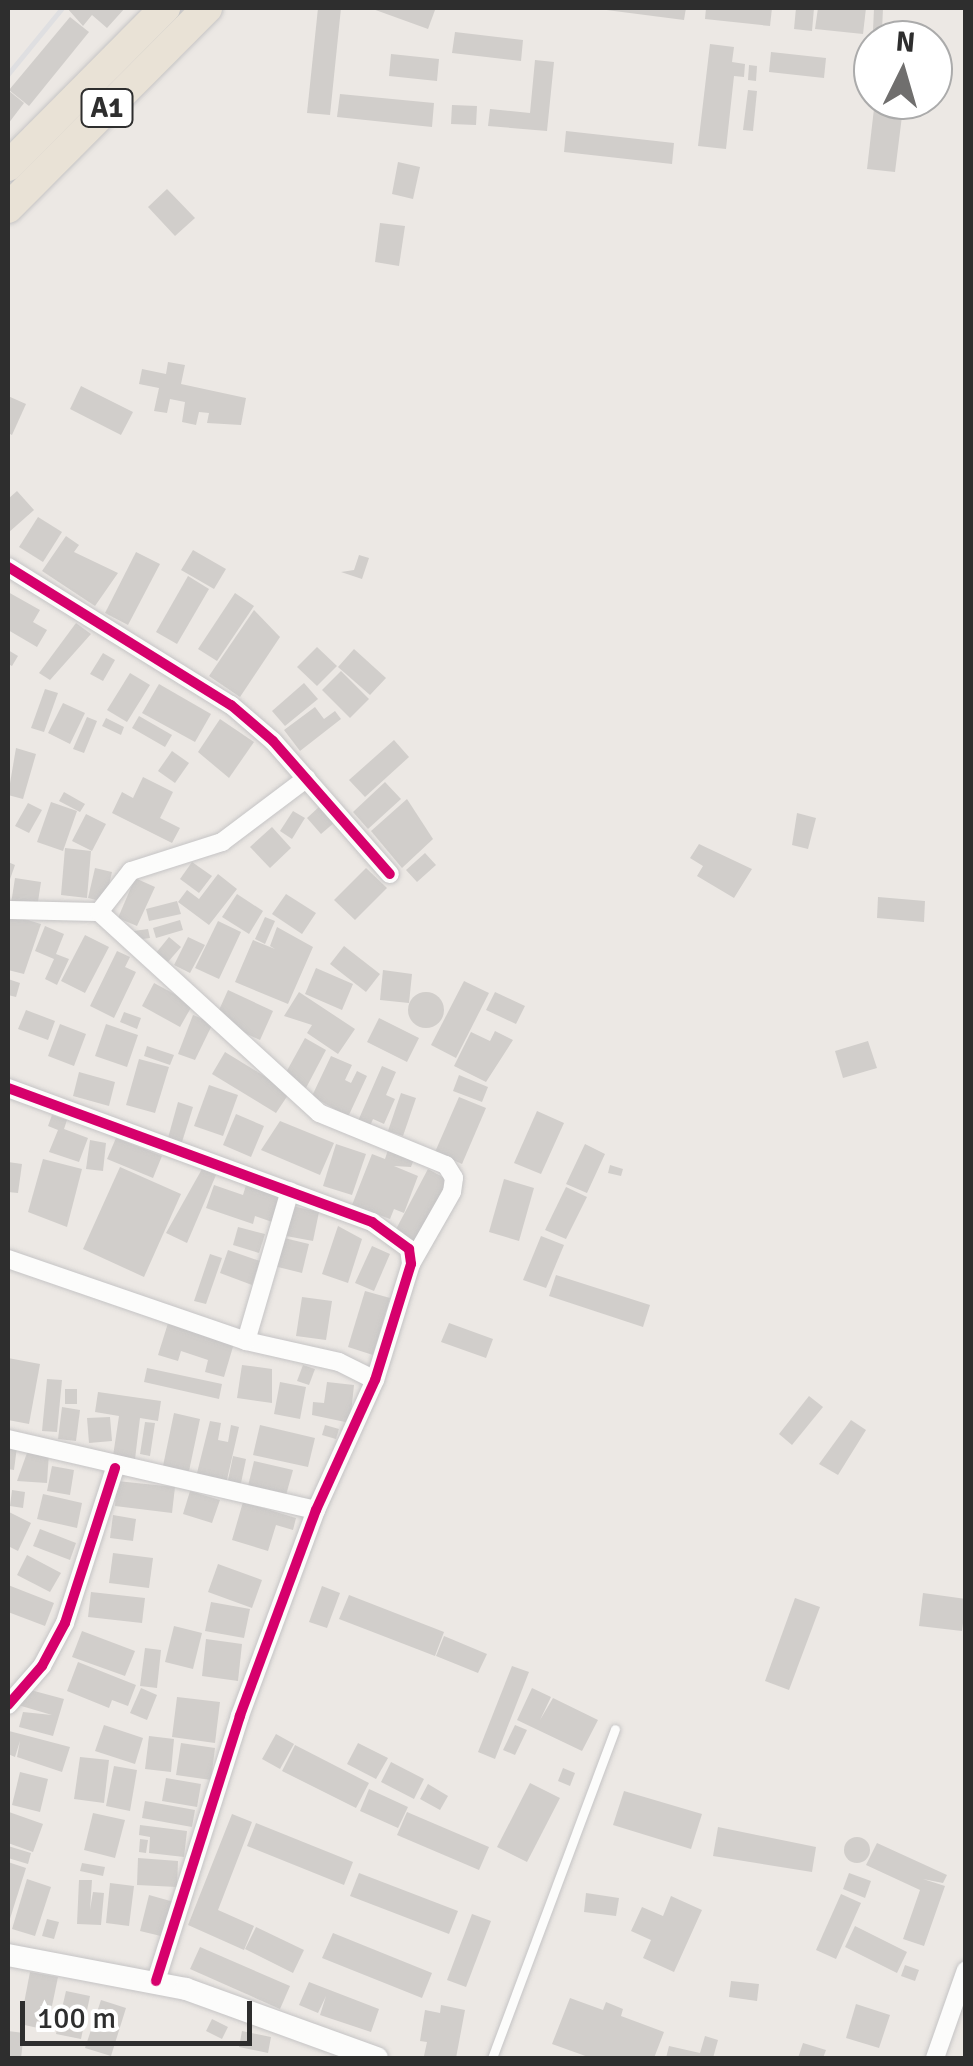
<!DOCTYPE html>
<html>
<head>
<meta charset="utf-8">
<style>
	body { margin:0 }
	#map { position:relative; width:973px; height:2066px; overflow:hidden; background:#ece8e4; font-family:Signika,sans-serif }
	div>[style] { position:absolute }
	.building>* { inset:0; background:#d1cecb }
	.round { border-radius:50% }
	.roads { filter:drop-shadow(0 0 2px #c5c4c5) drop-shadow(0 0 2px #c5c4c5) }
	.service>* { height:9px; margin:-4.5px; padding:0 4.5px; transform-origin:4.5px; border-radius:4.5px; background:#fcfcfb }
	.minor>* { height:18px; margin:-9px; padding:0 9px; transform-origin:9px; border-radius:9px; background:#fcfcfb }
	.tertiary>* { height:22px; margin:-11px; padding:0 11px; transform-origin:11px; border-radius:11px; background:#fcfcfb }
	.trunk>* { height:30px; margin:-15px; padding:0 15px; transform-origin:15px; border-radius:15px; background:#e9e2d6 }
	.rail>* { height:5px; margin:-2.5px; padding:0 2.5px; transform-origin:2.5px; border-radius:2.5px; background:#dfdfe1 }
	.cycleway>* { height:10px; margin:-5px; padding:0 5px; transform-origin:5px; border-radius:5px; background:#d6006c }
	span { translate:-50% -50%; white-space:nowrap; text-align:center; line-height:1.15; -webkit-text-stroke:9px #fff; paint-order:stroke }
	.shield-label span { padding:2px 8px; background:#fff; border:2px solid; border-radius:8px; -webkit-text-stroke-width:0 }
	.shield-label { font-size:28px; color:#2e2e2e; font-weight:700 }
	.frame { position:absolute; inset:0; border:10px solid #2e2e2e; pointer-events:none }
	.north { position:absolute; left:853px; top:20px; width:100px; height:100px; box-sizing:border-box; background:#fff; border:2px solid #ababab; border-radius:50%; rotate:5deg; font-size:28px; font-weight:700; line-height:40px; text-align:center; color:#2e2e2e }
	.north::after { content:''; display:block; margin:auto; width:35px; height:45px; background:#706f6e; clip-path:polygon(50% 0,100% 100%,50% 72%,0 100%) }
	.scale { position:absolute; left:20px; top:2001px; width:232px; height:45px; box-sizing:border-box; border:5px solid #2e2e2e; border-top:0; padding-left:12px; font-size:30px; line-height:35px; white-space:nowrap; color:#2e2e2e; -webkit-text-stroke:8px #fff; paint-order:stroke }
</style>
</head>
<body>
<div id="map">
	<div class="building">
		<i style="clip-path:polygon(67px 8px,125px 8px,107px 28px,92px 15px,83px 26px)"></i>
		<i style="clip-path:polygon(318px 8px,341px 8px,330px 115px,307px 113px)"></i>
		<i style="clip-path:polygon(370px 8px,428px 8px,435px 10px,428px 29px)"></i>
		<i style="clip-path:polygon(591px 8px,686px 8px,684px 20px)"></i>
		<i style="clip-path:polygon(706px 8px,772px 8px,770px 26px,705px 19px)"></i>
		<i style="clip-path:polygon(796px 8px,814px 8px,812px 31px,794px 29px)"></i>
		<i style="clip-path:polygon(818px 8px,866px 8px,863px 34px,815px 29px)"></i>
		<i style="clip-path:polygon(874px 8px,883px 8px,882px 31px,873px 31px)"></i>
		<i style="clip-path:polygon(70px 17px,89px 32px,29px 106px,9px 90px)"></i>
		<i style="clip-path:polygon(455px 32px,523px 40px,521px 61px,452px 53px)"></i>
		<i style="clip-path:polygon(710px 44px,734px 47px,732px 62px,745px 64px,744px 77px,734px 76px,726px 149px,698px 146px)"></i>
		<i style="clip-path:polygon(771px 52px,826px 58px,824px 78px,769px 72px)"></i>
		<i style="clip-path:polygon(391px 54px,439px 59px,437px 81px,389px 76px)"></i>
		<i style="clip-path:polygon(535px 60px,554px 62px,547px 131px,488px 126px,490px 109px,530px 113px)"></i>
		<i style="clip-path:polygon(749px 65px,757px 66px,756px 81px,748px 80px)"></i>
		<i style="clip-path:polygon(8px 90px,24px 103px,8px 124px)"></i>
		<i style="clip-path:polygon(748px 90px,757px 91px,753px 131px,743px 130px)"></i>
		<i style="clip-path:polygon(340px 94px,434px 103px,432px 127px,337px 117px)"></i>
		<i style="clip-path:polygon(875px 100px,904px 100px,895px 172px,867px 169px)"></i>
		<i style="clip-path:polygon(452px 105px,477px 106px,476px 125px,451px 124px)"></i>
		<i style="clip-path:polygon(566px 131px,674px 143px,672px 164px,564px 152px)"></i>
		<i style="clip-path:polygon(398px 162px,420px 167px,413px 199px,392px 194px)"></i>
		<i style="clip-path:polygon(167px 189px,195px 218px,175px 236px,148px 207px)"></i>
		<i style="clip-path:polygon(380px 223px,405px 226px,399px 266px,375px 262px)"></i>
		<i style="clip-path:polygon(168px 362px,185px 365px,181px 384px,246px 398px,241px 425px,207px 423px,209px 413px,199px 412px,196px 425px,182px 422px,185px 402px,170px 399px,167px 413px,154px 411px,159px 388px,139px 384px,142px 369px,166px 374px)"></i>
		<i style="clip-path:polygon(81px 386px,133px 412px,121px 435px,70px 409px)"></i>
		<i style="clip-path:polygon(8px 396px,26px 404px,12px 435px,8px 433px)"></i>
		<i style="clip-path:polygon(17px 491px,34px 510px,8px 533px,8px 499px)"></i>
		<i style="clip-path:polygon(38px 517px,62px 532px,43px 562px,19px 547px)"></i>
		<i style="clip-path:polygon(66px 536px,79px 545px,74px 552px,118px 573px,95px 606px,42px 571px)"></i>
		<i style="clip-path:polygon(193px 550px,226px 569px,214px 589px,181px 570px)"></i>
		<i style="clip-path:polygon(136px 552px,160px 564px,128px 625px,105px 613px)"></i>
		<i style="clip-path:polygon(359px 555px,369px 558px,362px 579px,341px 572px,354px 570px)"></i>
		<i style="clip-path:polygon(188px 576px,209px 589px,177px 644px,156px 632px)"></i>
		<i style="clip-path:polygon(8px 592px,40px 610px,33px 622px,47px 630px,37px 647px,8px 630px)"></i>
		<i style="clip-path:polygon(235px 593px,254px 606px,217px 661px,198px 649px)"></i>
		<i style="clip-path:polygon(254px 610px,280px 637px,240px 697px,209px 676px)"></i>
		<i style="clip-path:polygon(76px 623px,91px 634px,50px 680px,39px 673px)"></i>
		<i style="clip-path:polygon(317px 647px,337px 666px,317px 686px,297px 667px)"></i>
		<i style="clip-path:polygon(354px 649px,386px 678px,370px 695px,338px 667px)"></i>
		<i style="clip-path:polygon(8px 650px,18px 656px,12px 666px,8px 664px)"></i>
		<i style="clip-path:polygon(103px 653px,115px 660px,103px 681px,90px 674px)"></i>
		<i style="clip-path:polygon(341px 671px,369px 699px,350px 718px,322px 690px)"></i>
		<i style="clip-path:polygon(130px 673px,150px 685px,127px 722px,107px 710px)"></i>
		<i style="clip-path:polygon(304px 683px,318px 699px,285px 726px,272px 711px)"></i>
		<i style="clip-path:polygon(159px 684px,211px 714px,195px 742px,142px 713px)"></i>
		<i style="clip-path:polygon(45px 689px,58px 693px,44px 732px,31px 728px)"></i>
		<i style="clip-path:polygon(63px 703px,85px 713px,70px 744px,48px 733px)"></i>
		<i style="clip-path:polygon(315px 707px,324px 719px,335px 711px,341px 719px,300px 751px,284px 730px)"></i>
		<i style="clip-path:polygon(139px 716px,172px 735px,165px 747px,132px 728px)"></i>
		<i style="clip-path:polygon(87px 717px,97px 721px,84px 753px,73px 749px)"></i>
		<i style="clip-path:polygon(106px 718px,124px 727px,121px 735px,102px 726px)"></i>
		<i style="clip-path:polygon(220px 719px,254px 742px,229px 778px,198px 752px)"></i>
		<i style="clip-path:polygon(394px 740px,409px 757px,365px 797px,349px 780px)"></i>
		<i style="clip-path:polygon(16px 748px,36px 754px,23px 799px,8px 795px)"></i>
		<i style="clip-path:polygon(172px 751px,189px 763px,175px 783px,158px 771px)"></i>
		<i style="clip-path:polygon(143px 777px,173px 792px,160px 818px,180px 828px,172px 843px,112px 813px,122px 792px,133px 798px)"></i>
		<i style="clip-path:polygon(385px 782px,401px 799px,368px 829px,353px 812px)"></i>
		<i style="clip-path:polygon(64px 792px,85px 804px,80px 812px,59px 801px)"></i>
		<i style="clip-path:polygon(407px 799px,433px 839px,402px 868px,371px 831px)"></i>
		<i style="clip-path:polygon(51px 802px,77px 811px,63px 851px,37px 842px)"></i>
		<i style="clip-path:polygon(28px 803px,42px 810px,29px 833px,15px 826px)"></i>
		<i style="clip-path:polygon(320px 806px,335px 822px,321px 834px,307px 818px)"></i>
		<i style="clip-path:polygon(293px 811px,305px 818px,292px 839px,280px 831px)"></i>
		<i style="clip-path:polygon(797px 813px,816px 818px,808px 849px,792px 845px)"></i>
		<i style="clip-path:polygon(86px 814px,106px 824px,92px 851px,72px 841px)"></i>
		<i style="clip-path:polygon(272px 827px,291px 848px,270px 868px,250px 847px)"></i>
		<i style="clip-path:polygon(699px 844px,752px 869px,734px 898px,697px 876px,703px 866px,690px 858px)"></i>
		<i style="clip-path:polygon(65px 848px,91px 851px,87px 898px,61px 895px)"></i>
		<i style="clip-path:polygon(425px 853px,436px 865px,417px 882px,406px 870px)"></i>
		<i style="clip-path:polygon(8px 862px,15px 865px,8px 885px)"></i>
		<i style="clip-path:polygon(192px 862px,212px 876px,199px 893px,180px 879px)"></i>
		<i style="clip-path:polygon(95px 868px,112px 872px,105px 902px,88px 898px)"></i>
		<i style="clip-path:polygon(366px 868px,387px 888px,355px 920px,334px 900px)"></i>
		<i style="clip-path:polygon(218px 874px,237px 889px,209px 925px,178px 902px,187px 890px,199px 899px)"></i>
		<i style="clip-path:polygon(15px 878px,41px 882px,37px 908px,11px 904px)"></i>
		<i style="clip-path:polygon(135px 878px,155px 887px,137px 926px,118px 918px)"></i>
		<i style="clip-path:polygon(237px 894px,263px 911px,249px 934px,222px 917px)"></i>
		<i style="clip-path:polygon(286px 894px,316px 913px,302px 934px,272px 914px)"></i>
		<i style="clip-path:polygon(878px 897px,925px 901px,924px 922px,877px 918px)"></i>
		<i style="clip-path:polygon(177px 901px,181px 914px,149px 921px,146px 909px)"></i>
		<i style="clip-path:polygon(8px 914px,41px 924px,24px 974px,8px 970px)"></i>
		<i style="clip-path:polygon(265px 917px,275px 921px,265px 944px,255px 939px)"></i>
		<i style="clip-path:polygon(180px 920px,183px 930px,156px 938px,153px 928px)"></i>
		<i style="clip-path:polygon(218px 921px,241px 932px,219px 979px,195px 968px)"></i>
		<i style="clip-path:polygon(45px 926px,64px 934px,56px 954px,69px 959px,57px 985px,45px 979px,54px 959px,35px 951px)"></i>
		<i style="clip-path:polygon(277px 927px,313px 947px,288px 1004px,235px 982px,253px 940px,275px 949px,270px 946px)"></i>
		<i style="clip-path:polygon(148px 929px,150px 938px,136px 940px,134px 931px)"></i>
		<i style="clip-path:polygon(85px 935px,109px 947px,85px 993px,61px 981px)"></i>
		<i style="clip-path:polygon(169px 937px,181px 947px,168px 962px,156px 953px)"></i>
		<i style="clip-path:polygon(188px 937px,205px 945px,190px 973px,174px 965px)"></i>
		<i style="clip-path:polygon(344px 946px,380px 974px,366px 992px,330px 964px)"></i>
		<i style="clip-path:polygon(117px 951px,130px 957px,125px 967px,136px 972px,114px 1018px,90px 1006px)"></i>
		<i style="clip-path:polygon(316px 968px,353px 984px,342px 1010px,305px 994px)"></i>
		<i style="clip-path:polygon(383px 970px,412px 974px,409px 1003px,380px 1000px)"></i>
		<i style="clip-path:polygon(8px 979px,20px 983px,16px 997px,8px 995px)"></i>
		<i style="clip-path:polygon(464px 981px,489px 993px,456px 1058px,431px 1045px)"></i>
		<i style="clip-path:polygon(154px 983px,193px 1004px,180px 1027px,142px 1006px)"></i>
		<i style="clip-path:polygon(228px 990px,273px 1011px,260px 1040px,215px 1019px)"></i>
		<i style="clip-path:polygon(299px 992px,355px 1029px,338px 1054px,307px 1033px,312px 1025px,284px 1016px)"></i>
		<i style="clip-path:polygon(495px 992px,525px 1006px,516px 1024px,486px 1010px)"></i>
		<i class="round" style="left:408px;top:992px;width:36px;height:36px"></i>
		<i style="clip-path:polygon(26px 1010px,55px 1021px,48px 1040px,18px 1029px)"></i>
		<i style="clip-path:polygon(124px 1012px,141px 1018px,137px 1029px,120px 1022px)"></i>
		<i style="clip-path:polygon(193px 1015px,213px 1023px,195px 1060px,178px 1054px)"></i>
		<i style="clip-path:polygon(379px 1018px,419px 1038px,407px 1062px,367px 1042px)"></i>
		<i style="clip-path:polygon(60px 1024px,86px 1034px,74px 1066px,48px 1056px)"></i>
		<i style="clip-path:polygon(106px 1024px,138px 1035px,127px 1067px,95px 1056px)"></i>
		<i style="clip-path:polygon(495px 1031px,513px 1040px,486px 1082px,454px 1066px,471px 1032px,490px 1041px)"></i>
		<i style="clip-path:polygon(305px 1038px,326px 1050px,306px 1088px,284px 1076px)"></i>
		<i style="clip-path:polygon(868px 1041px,877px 1068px,843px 1078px,835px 1051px)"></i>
		<i style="clip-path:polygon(147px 1046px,174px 1055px,170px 1065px,144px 1056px)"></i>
		<i style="clip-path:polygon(225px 1052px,290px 1092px,276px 1113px,212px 1074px)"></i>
		<i style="clip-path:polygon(331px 1056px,352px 1065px,345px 1080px,351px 1083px,357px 1071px,367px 1076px,348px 1117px,312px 1096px)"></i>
		<i style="clip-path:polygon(139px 1059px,169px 1067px,155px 1113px,126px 1105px)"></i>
		<i style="clip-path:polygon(382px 1066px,396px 1072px,386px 1095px,395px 1099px,384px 1124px,373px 1119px,370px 1126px,358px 1121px)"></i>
		<i style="clip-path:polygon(79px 1072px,115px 1082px,109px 1106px,73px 1096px)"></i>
		<i style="clip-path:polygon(459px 1075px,488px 1087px,482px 1102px,453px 1091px)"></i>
		<i style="clip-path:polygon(209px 1085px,238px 1095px,223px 1136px,194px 1126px)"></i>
		<i style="clip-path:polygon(401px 1093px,416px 1098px,403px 1136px,388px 1131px)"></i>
		<i style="clip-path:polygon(459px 1097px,486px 1108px,462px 1164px,435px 1152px)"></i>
		<i style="clip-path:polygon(178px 1102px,193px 1107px,182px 1142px,168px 1138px)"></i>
		<i style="clip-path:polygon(537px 1111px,564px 1123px,541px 1174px,514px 1163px)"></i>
		<i style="clip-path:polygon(236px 1114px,264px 1126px,251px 1157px,223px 1145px)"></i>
		<i style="clip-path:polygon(52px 1115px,67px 1120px,64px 1129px,88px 1138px,79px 1162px,49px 1152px,58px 1130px,48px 1126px)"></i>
		<i style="clip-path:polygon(280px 1121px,334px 1143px,320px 1175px,261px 1150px)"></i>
		<i style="clip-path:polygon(116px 1138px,162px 1156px,153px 1178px,107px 1159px)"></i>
		<i style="clip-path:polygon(90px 1140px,106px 1143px,103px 1171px,86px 1169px)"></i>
		<i style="clip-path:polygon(336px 1144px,366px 1154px,352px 1195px,323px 1186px)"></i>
		<i style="clip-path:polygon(585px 1144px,605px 1154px,587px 1193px,566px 1184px)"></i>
		<i style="clip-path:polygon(388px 1150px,414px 1159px,411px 1167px,394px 1166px,418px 1176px,404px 1213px,394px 1209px,390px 1219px,352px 1205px,372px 1154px,385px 1159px)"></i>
		<i style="clip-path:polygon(43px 1159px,82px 1169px,67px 1227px,28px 1212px)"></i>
		<i style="clip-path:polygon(8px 1162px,22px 1164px,18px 1193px,8px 1192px)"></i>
		<i style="clip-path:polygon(610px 1165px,623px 1169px,621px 1176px,608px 1173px)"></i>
		<i style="clip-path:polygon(120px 1167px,181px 1194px,144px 1277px,83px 1249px)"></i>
		<i style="clip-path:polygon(202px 1169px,216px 1175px,187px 1243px,166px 1233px)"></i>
		<i style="clip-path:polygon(428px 1169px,448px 1180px,416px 1242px,395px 1231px)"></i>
		<i style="clip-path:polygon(504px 1179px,534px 1188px,519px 1241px,489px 1232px)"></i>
		<i style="clip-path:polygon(247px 1182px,285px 1195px,275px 1223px,255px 1216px,253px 1224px,206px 1208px,214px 1185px,243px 1195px)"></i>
		<i style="clip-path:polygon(566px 1187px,587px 1197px,566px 1239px,545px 1230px)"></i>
		<i style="clip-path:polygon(292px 1206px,319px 1212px,313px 1241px,286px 1236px)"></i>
		<i style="clip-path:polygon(338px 1226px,362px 1239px,348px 1283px,322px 1274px)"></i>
		<i style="clip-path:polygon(238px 1227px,265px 1234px,259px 1253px,233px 1245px)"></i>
		<i style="clip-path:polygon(276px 1236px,309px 1244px,302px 1273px,270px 1265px)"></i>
		<i style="clip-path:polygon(541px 1236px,564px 1245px,546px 1288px,523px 1280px)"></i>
		<i style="clip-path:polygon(372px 1246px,390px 1254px,374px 1291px,355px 1283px)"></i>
		<i style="clip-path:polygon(228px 1250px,260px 1261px,252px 1285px,220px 1273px)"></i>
		<i style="clip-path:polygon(210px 1254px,222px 1258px,206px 1304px,194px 1301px)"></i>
		<i style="clip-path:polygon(556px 1275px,650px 1305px,643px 1327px,549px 1296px)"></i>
		<i style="clip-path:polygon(365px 1291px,390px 1298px,373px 1355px,348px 1347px)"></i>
		<i style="clip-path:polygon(302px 1297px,332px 1301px,326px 1340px,296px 1336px)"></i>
		<i style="clip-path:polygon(169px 1320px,235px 1340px,224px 1377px,205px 1372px,208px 1360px,181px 1351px,178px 1361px,158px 1355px)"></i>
		<i style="clip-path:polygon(449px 1323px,493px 1339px,486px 1358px,441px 1342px)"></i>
		<i style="clip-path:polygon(8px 1358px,40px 1364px,29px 1424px,8px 1420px)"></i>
		<i style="clip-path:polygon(242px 1365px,272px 1369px,272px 1403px,237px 1398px)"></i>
		<i style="clip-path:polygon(303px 1365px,315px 1369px,309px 1385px,297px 1381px)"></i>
		<i style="clip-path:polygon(147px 1368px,222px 1384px,219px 1399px,144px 1382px)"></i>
		<i style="clip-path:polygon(47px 1379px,62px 1380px,57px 1432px,42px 1431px)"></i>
		<i style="clip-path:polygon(280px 1382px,306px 1387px,300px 1419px,274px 1414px)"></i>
		<i style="clip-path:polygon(327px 1382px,354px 1385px,350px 1423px,312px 1415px,313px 1402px,324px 1403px)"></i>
		<i style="clip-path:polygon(65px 1389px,77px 1389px,77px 1404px,65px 1404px)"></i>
		<i style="clip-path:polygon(98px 1392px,161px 1401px,158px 1421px,140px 1418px,135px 1459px,113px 1456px,119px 1416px,95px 1412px)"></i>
		<i style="clip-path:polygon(809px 1396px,823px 1407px,792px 1445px,779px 1434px)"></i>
		<i style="clip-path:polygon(62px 1407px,80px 1410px,76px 1441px,58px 1439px)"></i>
		<i style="clip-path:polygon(174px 1413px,200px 1419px,189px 1471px,163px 1466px)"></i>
		<i style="clip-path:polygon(110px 1417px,112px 1441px,89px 1443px,87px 1418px)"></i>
		<i style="clip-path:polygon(851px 1420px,866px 1430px,838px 1475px,819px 1464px)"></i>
		<i style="clip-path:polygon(210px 1421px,221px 1423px,218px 1440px,228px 1442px,231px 1425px,239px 1427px,226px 1484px,196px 1477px)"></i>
		<i style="clip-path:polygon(145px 1422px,155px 1423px,150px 1456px,140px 1454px)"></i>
		<i style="clip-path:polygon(260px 1425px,315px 1438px,308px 1467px,253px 1455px)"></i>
		<i style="clip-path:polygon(325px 1425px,339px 1429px,336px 1439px,322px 1435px)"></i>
		<i style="clip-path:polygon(8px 1446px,17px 1447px,14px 1470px,8px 1469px)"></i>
		<i style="clip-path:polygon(28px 1450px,49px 1452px,47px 1483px,17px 1481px)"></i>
		<i style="clip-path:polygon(233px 1456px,246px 1459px,240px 1488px,227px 1485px)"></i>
		<i style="clip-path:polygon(254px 1461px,293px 1470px,286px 1495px,248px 1486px)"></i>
		<i style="clip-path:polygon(52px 1466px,74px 1470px,70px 1495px,47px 1491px)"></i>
		<i style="clip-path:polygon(117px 1481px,175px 1487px,172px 1513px,115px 1506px)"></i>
		<i style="clip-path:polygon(12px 1490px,25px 1492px,23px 1508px,10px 1506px)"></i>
		<i style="clip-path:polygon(190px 1491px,220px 1500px,212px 1523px,183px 1514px)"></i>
		<i style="clip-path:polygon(43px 1494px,82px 1503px,77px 1528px,37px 1519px)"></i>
		<i style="clip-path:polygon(243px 1502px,296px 1518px,293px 1530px,276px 1525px,268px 1551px,232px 1540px)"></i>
		<i style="clip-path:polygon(9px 1512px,31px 1523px,18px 1551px,8px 1546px)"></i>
		<i style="clip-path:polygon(113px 1515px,136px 1519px,133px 1541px,110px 1538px)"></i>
		<i style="clip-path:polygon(40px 1529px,76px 1543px,70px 1560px,33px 1546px)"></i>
		<i style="clip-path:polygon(113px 1553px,153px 1558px,149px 1588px,109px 1583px)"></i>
		<i style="clip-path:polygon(27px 1555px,61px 1573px,50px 1592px,17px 1575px)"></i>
		<i style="clip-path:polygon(218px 1564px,262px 1580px,252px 1608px,208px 1592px)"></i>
		<i style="clip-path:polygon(8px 1585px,54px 1603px,45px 1626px,8px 1612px)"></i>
		<i style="clip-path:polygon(322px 1586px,340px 1593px,327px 1628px,309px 1622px)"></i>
		<i style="clip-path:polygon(91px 1592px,145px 1598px,142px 1623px,88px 1617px)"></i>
		<i style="clip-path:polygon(923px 1593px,966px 1599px,962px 1631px,919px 1626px)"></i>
		<i style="clip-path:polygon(349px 1595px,444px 1632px,435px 1656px,339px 1619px)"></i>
		<i style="clip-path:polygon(795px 1598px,820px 1607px,789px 1690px,765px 1681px)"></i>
		<i style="clip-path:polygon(211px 1602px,250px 1609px,244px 1638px,205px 1631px)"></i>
		<i style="clip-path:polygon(174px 1626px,202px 1633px,193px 1669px,165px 1662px)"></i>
		<i style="clip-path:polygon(82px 1631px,135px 1651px,125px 1676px,72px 1657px)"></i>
		<i style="clip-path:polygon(444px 1636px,487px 1654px,478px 1673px,436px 1656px)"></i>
		<i style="clip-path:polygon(206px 1639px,242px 1644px,238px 1681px,202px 1676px)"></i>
		<i style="clip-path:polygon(145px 1648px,161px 1650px,157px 1688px,140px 1686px)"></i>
		<i style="clip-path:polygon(78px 1662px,136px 1685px,128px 1706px,112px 1700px,109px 1708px,67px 1691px)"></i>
		<i style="clip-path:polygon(512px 1666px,529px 1672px,495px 1759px,478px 1752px)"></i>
		<i style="clip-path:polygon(23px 1688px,64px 1699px,53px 1736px,19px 1727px,23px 1712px,52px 1715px,18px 1705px)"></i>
		<i style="clip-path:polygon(141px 1688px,157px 1695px,147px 1720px,130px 1713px)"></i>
		<i style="clip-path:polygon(532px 1688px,551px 1697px,540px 1720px,553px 1698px,598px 1720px,582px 1751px,517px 1720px)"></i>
		<i style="clip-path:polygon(177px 1697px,220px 1702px,215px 1743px,172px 1737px)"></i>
		<i style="clip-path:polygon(104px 1725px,143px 1738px,135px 1764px,95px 1751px)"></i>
		<i style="clip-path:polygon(515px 1725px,527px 1730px,515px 1755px,503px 1750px)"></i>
		<i style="clip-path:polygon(9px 1731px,70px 1747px,62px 1772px,17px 1757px,20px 1741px,15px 1757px,8px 1754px)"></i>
		<i style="clip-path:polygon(276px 1734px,294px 1744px,280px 1769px,262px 1759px)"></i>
		<i style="clip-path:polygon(149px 1736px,174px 1739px,171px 1772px,145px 1769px)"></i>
		<i style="clip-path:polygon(181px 1743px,215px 1748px,211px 1780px,176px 1775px)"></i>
		<i style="clip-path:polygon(358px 1743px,388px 1758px,376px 1779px,347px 1764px)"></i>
		<i style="clip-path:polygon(295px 1745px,369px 1783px,356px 1808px,282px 1771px)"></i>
		<i style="clip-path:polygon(80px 1757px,109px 1760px,104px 1803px,74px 1799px)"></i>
		<i style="clip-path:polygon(391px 1762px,424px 1779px,414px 1799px,381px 1782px)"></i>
		<i style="clip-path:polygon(114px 1766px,137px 1770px,130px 1811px,106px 1806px)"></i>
		<i style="clip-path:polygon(563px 1768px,575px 1773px,570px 1786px,558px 1781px)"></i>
		<i style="clip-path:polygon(20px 1772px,48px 1779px,40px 1812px,12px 1805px)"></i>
		<i style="clip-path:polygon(166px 1778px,201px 1784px,197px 1807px,162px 1801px)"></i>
		<i style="clip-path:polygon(530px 1783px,560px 1798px,527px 1862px,497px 1847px)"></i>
		<i style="clip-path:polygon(428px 1784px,448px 1796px,440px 1810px,420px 1799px)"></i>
		<i style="clip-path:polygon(369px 1789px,408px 1807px,398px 1828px,360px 1811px)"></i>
		<i style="clip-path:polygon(624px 1791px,702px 1814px,691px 1849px,613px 1825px)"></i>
		<i style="clip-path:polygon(145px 1801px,195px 1810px,192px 1827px,142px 1818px)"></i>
		<i style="clip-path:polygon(9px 1812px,43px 1824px,33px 1852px,8px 1843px)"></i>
		<i style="clip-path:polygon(407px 1812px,489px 1847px,479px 1870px,397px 1835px)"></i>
		<i style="clip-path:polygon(93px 1813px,125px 1820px,115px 1858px,84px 1850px)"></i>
		<i style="clip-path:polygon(232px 1814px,252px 1822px,218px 1910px,254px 1926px,244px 1950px,188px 1925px)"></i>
		<i style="clip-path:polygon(256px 1823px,353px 1862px,344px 1885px,247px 1846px)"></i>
		<i style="clip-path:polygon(140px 1825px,187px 1831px,184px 1857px,149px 1853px,150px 1837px,139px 1835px)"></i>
		<i style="clip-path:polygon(718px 1827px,816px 1847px,812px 1872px,713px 1856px)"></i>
		<i class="round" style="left:844px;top:1837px;width:26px;height:26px"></i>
		<i style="clip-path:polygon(140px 1839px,148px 1840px,146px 1853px,139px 1852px)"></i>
		<i style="clip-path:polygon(877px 1843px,947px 1875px,943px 1883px,923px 1879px,945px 1886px,924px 1946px,903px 1939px,920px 1890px,866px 1865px)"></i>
		<i style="clip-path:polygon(8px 1846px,31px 1853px,28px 1864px,8px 1858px)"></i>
		<i style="clip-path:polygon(138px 1858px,178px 1861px,177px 1887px,137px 1885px)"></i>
		<i style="clip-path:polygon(8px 1862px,26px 1868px,8px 1925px)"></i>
		<i style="clip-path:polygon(82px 1863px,105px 1867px,103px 1876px,80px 1871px)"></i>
		<i style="clip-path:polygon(359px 1873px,458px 1911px,449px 1934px,350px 1896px)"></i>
		<i style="clip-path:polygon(849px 1873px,871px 1881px,865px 1898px,843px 1889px)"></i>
		<i style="clip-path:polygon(27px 1879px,51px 1887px,35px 1936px,12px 1929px)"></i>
		<i style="clip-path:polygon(79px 1880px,92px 1880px,90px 1910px,93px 1892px,104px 1893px,101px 1925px,77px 1924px)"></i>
		<i style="clip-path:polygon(110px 1883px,134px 1886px,129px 1926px,106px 1923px)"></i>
		<i style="clip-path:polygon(586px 1893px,619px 1898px,616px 1916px,584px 1912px)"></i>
		<i style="clip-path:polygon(841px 1894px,861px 1903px,836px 1959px,816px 1950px)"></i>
		<i style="clip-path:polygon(149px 1895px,174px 1902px,165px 1937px,140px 1931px)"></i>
		<i style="clip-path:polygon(671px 1896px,702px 1910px,674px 1972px,643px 1958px,651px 1940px,631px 1931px,642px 1907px,663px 1916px)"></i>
		<i style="clip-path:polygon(472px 1914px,491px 1921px,466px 1987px,447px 1980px)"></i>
		<i style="clip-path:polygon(47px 1919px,59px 1922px,54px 1939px,42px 1936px)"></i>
		<i style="clip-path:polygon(855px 1926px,907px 1952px,897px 1973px,845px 1947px)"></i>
		<i style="clip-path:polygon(256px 1927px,304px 1950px,293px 1973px,245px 1949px)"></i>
		<i style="clip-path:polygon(333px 1933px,432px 1973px,422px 1998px,322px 1958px)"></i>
		<i style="clip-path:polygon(200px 1947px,290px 1986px,280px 2009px,190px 1969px)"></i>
		<i style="clip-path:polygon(905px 1965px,919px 1970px,915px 1981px,901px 1976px)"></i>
		<i style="clip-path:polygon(30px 1972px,58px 1977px,47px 2030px,20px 2024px)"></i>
		<i style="clip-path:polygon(731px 1981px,759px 1984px,757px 2001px,729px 1997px)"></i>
		<i style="clip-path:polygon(309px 1982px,379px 2009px,371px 2032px,320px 2015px,326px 1996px,318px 2013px,299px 2005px)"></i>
		<i style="clip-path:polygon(66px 1991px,90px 1996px,81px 2039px,56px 2034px)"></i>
		<i style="clip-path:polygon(570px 1998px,603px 2010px,606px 2002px,623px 2009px,621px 2016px,664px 2032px,654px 2058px,591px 2058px,552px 2044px)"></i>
		<i style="clip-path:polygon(101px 2000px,126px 2008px,111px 2056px,85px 2048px)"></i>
		<i style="clip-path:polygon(856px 2004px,890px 2015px,879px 2048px,846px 2038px)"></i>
		<i style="clip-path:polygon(441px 2005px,465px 2010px,456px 2058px,424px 2056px,427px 2042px,420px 2041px,425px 2010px,440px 2013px)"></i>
		<i style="clip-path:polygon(212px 2019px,228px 2027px,222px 2039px,206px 2031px)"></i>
		<i style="clip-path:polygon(8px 2031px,24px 2033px,21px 2058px,10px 2058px)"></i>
		<i style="clip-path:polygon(242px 2031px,271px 2037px,268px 2053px,239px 2047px)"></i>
		<i style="clip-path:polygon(705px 2036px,718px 2040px,713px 2058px,666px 2058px,669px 2046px,700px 2053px)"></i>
		<i style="clip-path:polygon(803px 2043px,826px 2050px,823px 2058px,798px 2058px)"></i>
	</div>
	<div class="roads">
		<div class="service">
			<i style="left:492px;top:2058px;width:351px;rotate:-69.5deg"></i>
		</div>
		<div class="minor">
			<i style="left:8px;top:567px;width:262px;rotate:31.8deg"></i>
			<i style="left:231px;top:705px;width:55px;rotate:40.6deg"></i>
			<i style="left:273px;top:741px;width:177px;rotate:48.7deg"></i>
			<i style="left:8px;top:910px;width:91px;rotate:1.3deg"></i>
			<i style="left:99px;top:912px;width:298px;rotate:42.4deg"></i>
			<i style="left:319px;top:1113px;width:137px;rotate:22.3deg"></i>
			<i style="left:446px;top:1165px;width:15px;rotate:58deg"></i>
			<i style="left:454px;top:1178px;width:14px;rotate:98deg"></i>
			<i style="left:452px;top:1192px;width:83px;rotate:119.7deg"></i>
			<i style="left:99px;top:912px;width:52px;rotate:-52deg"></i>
			<i style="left:131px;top:871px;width:96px;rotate:-17.7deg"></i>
			<i style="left:222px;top:842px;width:106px;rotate:-37deg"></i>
			<i style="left:8px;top:1088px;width:388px;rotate:20.2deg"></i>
			<i style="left:372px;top:1222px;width:46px;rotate:36.1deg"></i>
			<i style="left:409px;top:1249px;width:15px;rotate:82deg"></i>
			<i style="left:411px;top:1264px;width:121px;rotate:107.2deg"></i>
			<i style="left:375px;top:1380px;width:143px;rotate:114.4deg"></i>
			<i style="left:316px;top:1510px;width:220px;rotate:110.3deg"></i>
			<i style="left:240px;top:1716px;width:278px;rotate:107.6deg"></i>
			<i style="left:8px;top:1259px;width:252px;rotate:19deg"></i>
			<i style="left:246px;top:1341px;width:95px;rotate:12.7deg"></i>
			<i style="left:339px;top:1362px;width:40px;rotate:26.6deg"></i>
			<i style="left:246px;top:1341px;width:156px;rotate:-73.7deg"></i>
			<i style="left:8px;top:1439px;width:316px;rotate:13deg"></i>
			<i style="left:8px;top:1705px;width:52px;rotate:-48.9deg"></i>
			<i style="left:42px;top:1666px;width:49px;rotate:-61.9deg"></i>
			<i style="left:65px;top:1623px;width:163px;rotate:-72.1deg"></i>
			<i style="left:935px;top:2058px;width:93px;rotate:-70.6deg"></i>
		</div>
		<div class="tertiary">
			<i style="left:8px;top:1955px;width:181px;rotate:10.8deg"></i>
			<i style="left:186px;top:1989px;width:203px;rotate:19.9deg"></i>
		</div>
		<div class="trunk">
			<i style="left:8px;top:166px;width:223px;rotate:-45.2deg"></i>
			<i style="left:8px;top:208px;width:282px;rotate:-45.1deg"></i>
		</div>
	</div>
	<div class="rail">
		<i style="left:8px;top:74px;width:85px;rotate:-50.7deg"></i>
	</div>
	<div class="cycleway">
		<i style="left:8px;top:567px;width:262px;rotate:31.8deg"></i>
		<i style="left:231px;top:705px;width:55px;rotate:40.6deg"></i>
		<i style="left:273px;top:741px;width:177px;rotate:48.7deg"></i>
		<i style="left:8px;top:1088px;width:388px;rotate:20.2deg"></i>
		<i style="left:372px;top:1222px;width:46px;rotate:36.1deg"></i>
		<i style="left:409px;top:1249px;width:15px;rotate:82deg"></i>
		<i style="left:411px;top:1264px;width:121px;rotate:107.2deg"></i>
		<i style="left:375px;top:1380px;width:143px;rotate:114.4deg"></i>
		<i style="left:316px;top:1510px;width:220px;rotate:110.3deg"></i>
		<i style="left:240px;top:1716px;width:278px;rotate:107.6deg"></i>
		<i style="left:8px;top:1705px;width:52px;rotate:-48.9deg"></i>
		<i style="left:42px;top:1666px;width:49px;rotate:-61.9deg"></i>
		<i style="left:65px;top:1623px;width:163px;rotate:-72.1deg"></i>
	</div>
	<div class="shield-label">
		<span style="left:107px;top:108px">A1</span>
	</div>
	<div class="frame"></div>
	<div class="north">N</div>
	<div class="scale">100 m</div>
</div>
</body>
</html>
